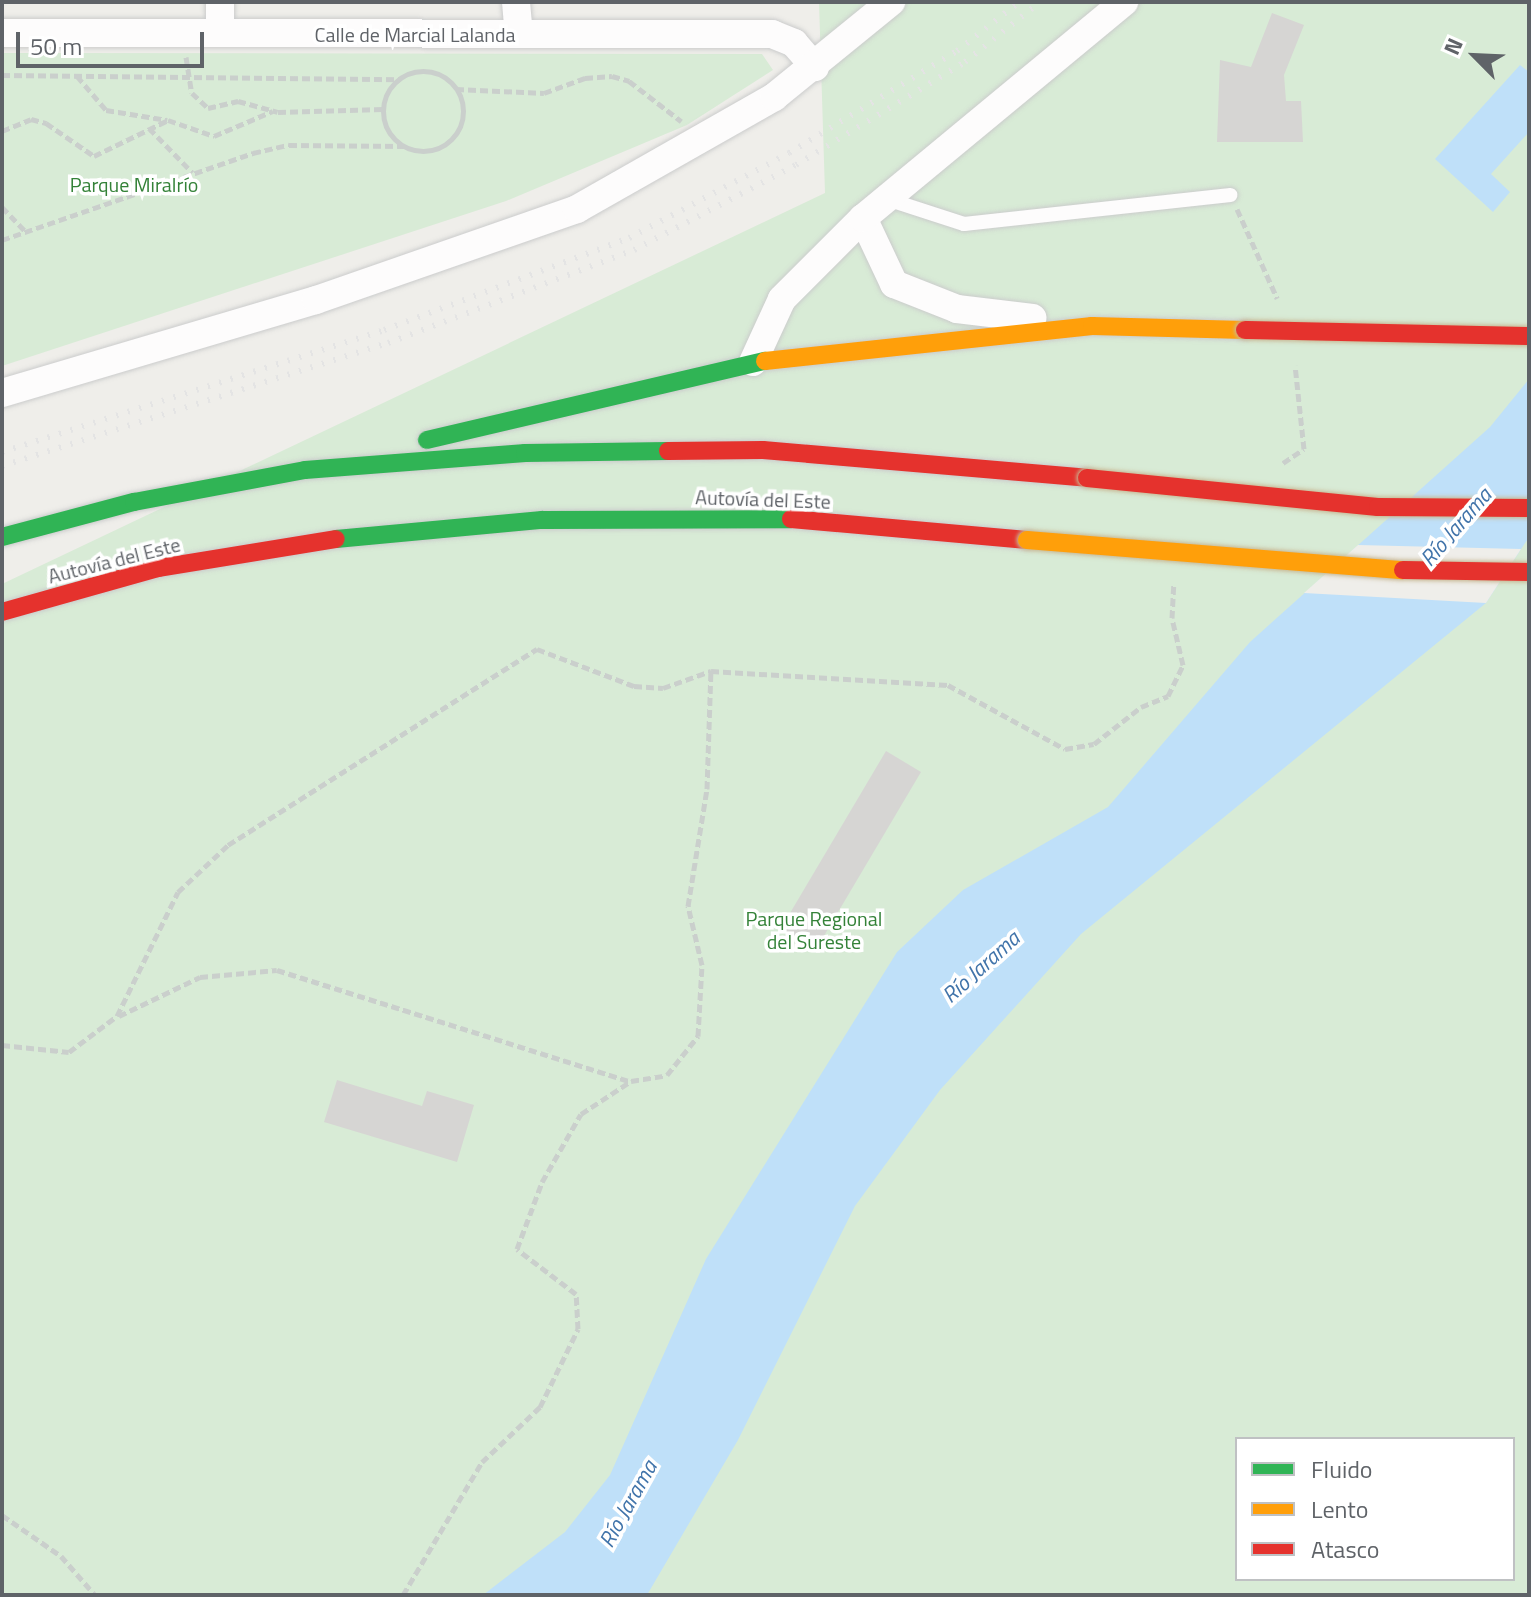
<!DOCTYPE html>
<html>
<head>
<meta charset="utf-8">
<style>
	body { margin:0 }
	#map { position:relative; width:1531px; height:1597px; overflow:hidden; background:#efeeea; font-family:"Titillium Web",sans-serif }
	div>[style] { position:absolute }
	.green>* { inset:0; background:#d8ebd6 }
	.water>* { inset:0; background:#bfe0f9 }
	.pier>* { inset:0; background:#efeeea }
	.building>* { inset:0; background:#d6d5d3 }
	.path>* { height:5px; margin-top:-2.5px; transform-origin:0; background:repeating-linear-gradient(90deg,#cacfcc 0 8px,transparent 0 12px) }
	.path>.ring { margin:-2.5px; padding:0; box-sizing:content-box; background:none; border:5px solid #cacfcc; border-radius:50% }
	.roads { filter:drop-shadow(0 0 2px #cbcccc) drop-shadow(0 0 2px #cbcccc) }
	.lane>* { height:14px; margin:-7px; padding:0 7px; transform-origin:7px; border-radius:7px; background:#fdfcfc }
	.street>* { height:28px; margin:-14px; padding:0 14px; transform-origin:14px; border-radius:14px; background:#fdfcfc }
	.fast>* { height:18px; margin:-9px; padding:0 9px; transform-origin:9px; border-radius:9px; background:#30b455 }
	.slow>* { height:18px; margin:-9px; padding:0 9px; transform-origin:9px; border-radius:9px; background:#ff9f0a }
	.jam>* { height:18px; margin:-9px; padding:0 9px; transform-origin:9px; border-radius:9px; background:#e5322d }
	.rail>* { height:6px; margin-top:-3px; transform-origin:0; background:repeating-linear-gradient(90deg,#e4e4e4 0 2px,transparent 0 12px) }
	.bridges { filter:drop-shadow(0 0 2px #c8b996) drop-shadow(0 0 2px #c8b996) }
	.slow-bridge>* { height:18px; margin:-9px; padding:0 9px; transform-origin:9px; border-radius:9px; background:#ff9f0a }
	.jam-bridge>* { height:18px; margin:-9px; padding:0 9px; transform-origin:9px; border-radius:9px; background:#e5322d }
	span { translate:-50% -50%; white-space:nowrap; text-align:center; line-height:1.15; -webkit-text-stroke:7px #fff; paint-order:stroke }
	.street-label { font-size:20px; color:#5f6368 }
	.park-label { font-size:20px; color:#348238 }
	.water-label { font-size:22px; color:#4174aa; font-style:italic }
	.frame { position:absolute; inset:0; border:4px solid #5f6368; pointer-events:none }
	.legend { position:absolute; left:1235px; top:1437px; width:280px; height:144px; box-sizing:border-box; background:#fff; border:2px solid #bfc1c3; margin:0; padding:10px 14px; list-style:none; font-size:24px; color:#5f6368 }
	.legend li { display:flex; align-items:center; gap:16px; height:40px }
	.legend b { width:40px; border:2px solid #bfc1c3 }
	.north { position:absolute; left:1435px; top:16px; width:80px; height:80px; -webkit-text-stroke:6px #fff; paint-order:stroke; rotate:294deg; font-size:22px; font-weight:700; line-height:32px; text-align:center; color:#5f6368 }
	.north::after { content:''; display:block; margin:auto; width:28px; height:36px; background:#5f6368; clip-path:polygon(50% 0,100% 100%,50% 72%,0 100%) }
	.scale { position:absolute; left:16px; top:32px; width:188px; height:36px; box-sizing:border-box; border:4px solid #5f6368; border-top:0; padding-left:10px; font-size:24px; line-height:28px; white-space:nowrap; color:#5f6368; -webkit-text-stroke:6px #fff; paint-order:stroke }
</style>
</head>
<body>
<div id="map">
	<div class="green">
		<i style="clip-path:polygon(evenodd,819px 2px,1529px 2px,1529px 1595px,2px 1595px,2px 584px,825px 193px,819px 2px,1237px 1439px,1513px 1439px,1513px 1579px,1237px 1579px,1237px 1439px)"></i>
		<i style="clip-path:polygon(2px 53px,762px 54px,773px 70px,687px 125px,506px 201px,2px 366px)"></i>
	</div>
	<div class="water">
		<i style="clip-path:polygon(1520px 65px,1529px 72px,1529px 132px,1491px 174px,1510px 192px,1493px 212px,1435px 159px)"></i>
		<i style="clip-path:polygon(1529px 379px,1529px 537px,1486px 603px,1081px 934px,940px 1090px,855px 1206px,738px 1440px,647px 1595px,483px 1595px,565px 1532px,610px 1475px,706px 1259px,897px 952px,963px 890px,1108px 807px,1250px 642px,1490px 427px)"></i>
	</div>
	<div class="pier">
		<i style="clip-path:polygon(1358px 545px,1521px 549px,1486px 603px,1304px 593px)"></i>
	</div>
	<div class="building">
		<i style="clip-path:polygon(1272px 13px,1304px 25px,1284px 75px,1286px 101px,1301px 101px,1303px 142px,1217px 142px,1220px 60px,1251px 67px)"></i>
		<i style="clip-path:polygon(886px 751px,921px 772px,815px 951px,780px 930px)"></i>
		<i style="clip-path:polygon(337px 1080px,422px 1106px,427px 1091px,474px 1105px,457px 1162px,324px 1122px)"></i>
	</div>
	<div class="path">
		<i style="left:186px;top:57px;width:36px;rotate:81deg"></i>
		<i style="left:192px;top:93px;width:22px;rotate:43deg"></i>
		<i style="left:208px;top:108px;width:31px;rotate:-13deg"></i>
		<i style="left:238px;top:101px;width:41px;rotate:15.4deg"></i>
		<i style="left:278px;top:112px;width:105px;rotate:-1.6deg"></i>
		<i class="ring" style="left:383px;top:71px;width:75px;height:75px"></i>
		<i style="left:2px;top:75px;width:398px;rotate:0.6deg"></i>
		<i style="left:77px;top:76px;width:45px;rotate:49.5deg"></i>
		<i style="left:106px;top:110px;width:62px;rotate:9.3deg"></i>
		<i style="left:456px;top:89px;width:88px;rotate:2.6deg"></i>
		<i style="left:544px;top:93px;width:44px;rotate:-20.1deg"></i>
		<i style="left:585px;top:78px;width:27px;rotate:-4deg"></i>
		<i style="left:612px;top:76px;width:18px;rotate:16deg"></i>
		<i style="left:629px;top:81px;width:66px;rotate:37.6deg"></i>
		<i style="left:149px;top:128px;width:62px;rotate:45.7deg"></i>
		<i style="left:2px;top:131px;width:31px;rotate:-22deg"></i>
		<i style="left:31px;top:119px;width:16px;rotate:15deg"></i>
		<i style="left:46px;top:123px;width:58px;rotate:34.5deg"></i>
		<i style="left:94px;top:156px;width:82px;rotate:-25.9deg"></i>
		<i style="left:168px;top:120px;width:49px;rotate:19.2deg"></i>
		<i style="left:214px;top:136px;width:64px;rotate:-23deg"></i>
		<i style="left:2px;top:207px;width:35px;rotate:46deg"></i>
		<i style="left:1237px;top:209px;width:98px;rotate:65.8deg"></i>
		<i style="left:2px;top:240px;width:266px;rotate:-19.1deg"></i>
		<i style="left:253px;top:153px;width:37px;rotate:-13deg"></i>
		<i style="left:289px;top:145px;width:115px;rotate:0.5deg"></i>
		<i style="left:1283px;top:463px;width:25px;rotate:-34deg"></i>
		<i style="left:1304px;top:449px;width:84px;rotate:-96.1deg"></i>
		<i style="left:119px;top:1016px;width:90px;rotate:-25.7deg"></i>
		<i style="left:200px;top:977px;width:77px;rotate:-5.2deg"></i>
		<i style="left:277px;top:970px;width:370px;rotate:17.5deg"></i>
		<i style="left:2px;top:1045px;width:67px;rotate:6deg"></i>
		<i style="left:69px;top:1052px;width:60px;rotate:-36.9deg"></i>
		<i style="left:117px;top:1016px;width:138px;rotate:-63.8deg"></i>
		<i style="left:178px;top:892px;width:69px;rotate:-43.2deg"></i>
		<i style="left:228px;top:845px;width:366px;rotate:-32.4deg"></i>
		<i style="left:537px;top:649px;width:104px;rotate:20.9deg"></i>
		<i style="left:634px;top:686px;width:29px;rotate:4deg"></i>
		<i style="left:663px;top:688px;width:51px;rotate:-19.5deg"></i>
		<i style="left:711px;top:671px;width:237px;rotate:3.4deg"></i>
		<i style="left:948px;top:685px;width:133px;rotate:28.7deg"></i>
		<i style="left:1065px;top:749px;width:29px;rotate:-10deg"></i>
		<i style="left:1094px;top:744px;width:60px;rotate:-38.2deg"></i>
		<i style="left:1141px;top:707px;width:29px;rotate:-22deg"></i>
		<i style="left:1168px;top:696px;width:34px;rotate:-64deg"></i>
		<i style="left:1183px;top:665px;width:48px;rotate:-103.2deg"></i>
		<i style="left:1172px;top:618px;width:34px;rotate:-87deg"></i>
		<i style="left:2px;top:1515px;width:72px;rotate:34.8deg"></i>
		<i style="left:61px;top:1556px;width:52px;rotate:48.9deg"></i>
		<i style="left:403px;top:1595px;width:155px;rotate:-59.3deg"></i>
		<i style="left:482px;top:1462px;width:80px;rotate:-43.5deg"></i>
		<i style="left:540px;top:1407px;width:87px;rotate:-64deg"></i>
		<i style="left:578px;top:1329px;width:35px;rotate:-93deg"></i>
		<i style="left:576px;top:1294px;width:74px;rotate:-142.7deg"></i>
		<i style="left:517px;top:1249px;width:72px;rotate:-69.5deg"></i>
		<i style="left:542px;top:1182px;width:78px;rotate:-60.2deg"></i>
		<i style="left:581px;top:1114px;width:60px;rotate:-33.4deg"></i>
		<i style="left:631px;top:1081px;width:36px;rotate:-9deg"></i>
		<i style="left:667px;top:1075px;width:50px;rotate:-51.5deg"></i>
		<i style="left:698px;top:1036px;width:71px;rotate:-86.8deg"></i>
		<i style="left:702px;top:965px;width:61px;rotate:-103.3deg"></i>
		<i style="left:688px;top:906px;width:119px;rotate:-80.8deg"></i>
		<i style="left:707px;top:789px;width:118px;rotate:-88.1deg"></i>
	</div>
	<div class="roads">
		<div class="lane">
			<i style="left:887px;top:199px;width:81px;rotate:18deg"></i>
			<i style="left:964px;top:224px;width:268px;rotate:-6.2deg"></i>
		</div>
		<div class="street">
			<i style="left:516px;top:2px;width:32px;rotate:85deg"></i>
			<i style="left:2px;top:33px;width:770px;rotate:0.07deg"></i>
			<i style="left:772px;top:34px;width:24px;rotate:22deg"></i>
			<i style="left:794px;top:43px;width:32px;rotate:49deg"></i>
			<i style="left:220px;top:33px;width:31px;rotate:-90deg"></i>
			<i style="left:863px;top:218px;width:73px;rotate:64.8deg"></i>
			<i style="left:894px;top:284px;width:68px;rotate:21.6deg"></i>
			<i style="left:957px;top:309px;width:76px;rotate:6.8deg"></i>
			<i style="left:753px;top:362px;width:69px;rotate:-65.3deg"></i>
			<i style="left:782px;top:299px;width:115px;rotate:-45deg"></i>
			<i style="left:863px;top:218px;width:339px;rotate:-39.6deg"></i>
			<i style="left:2px;top:393px;width:327px;rotate:-16.5deg"></i>
			<i style="left:316px;top:300px;width:276px;rotate:-19.2deg"></i>
			<i style="left:577px;top:209px;width:227px;rotate:-29.6deg"></i>
			<i style="left:774px;top:97px;width:151px;rotate:-39.1deg"></i>
		</div>
		<div class="fast">
			<i style="left:427px;top:440px;width:347px;rotate:-13.2deg"></i>
			<i style="left:2px;top:537px;width:137px;rotate:-14.9deg"></i>
			<i style="left:134px;top:502px;width:174px;rotate:-10.6deg"></i>
			<i style="left:305px;top:470px;width:221px;rotate:-4.4deg"></i>
			<i style="left:525px;top:453px;width:143px;rotate:-0.8deg"></i>
			<i style="left:336px;top:539px;width:207px;rotate:-5.3deg"></i>
			<i style="left:542px;top:520px;width:249px;rotate:-0.2deg"></i>
		</div>
		<div class="slow">
			<i style="left:765px;top:361px;width:329px;rotate:-6.1deg"></i>
			<i style="left:1092px;top:326px;width:153px;rotate:1.5deg"></i>
		</div>
		<div class="jam">
			<i style="left:668px;top:451px;width:95px;rotate:-0.6deg"></i>
			<i style="left:763px;top:450px;width:325px;rotate:4.9deg"></i>
			<i style="left:791px;top:519px;width:237px;rotate:5.1deg"></i>
			<i style="left:2px;top:612px;width:163px;rotate:-15.7deg"></i>
			<i style="left:159px;top:568px;width:179px;rotate:-9.3deg"></i>
		</div>
	</div>
	<div class="rail">
		<i style="left:2px;top:452px;width:401px;rotate:-17.7deg"></i>
		<i style="left:384px;top:330px;width:262px;rotate:-20.6deg"></i>
		<i style="left:629px;top:238px;width:181px;rotate:-28deg"></i>
		<i style="left:789px;top:153px;width:197px;rotate:-31.3deg"></i>
		<i style="left:957px;top:51px;width:79px;rotate:-38.3deg"></i>
		<i style="left:2px;top:466px;width:405px;rotate:-17.7deg"></i>
		<i style="left:388px;top:343px;width:263px;rotate:-20.7deg"></i>
		<i style="left:634px;top:250px;width:183px;rotate:-27.7deg"></i>
		<i style="left:796px;top:165px;width:198px;rotate:-31.4deg"></i>
		<i style="left:965px;top:62px;width:96px;rotate:-38.7deg"></i>
	</div>
	<div class="bridges">
		<div class="slow-bridge">
			<i style="left:1027px;top:540px;width:377px;rotate:4.6deg"></i>
		</div>
		<div class="jam-bridge">
			<i style="left:1245px;top:330px;width:284px;rotate:1.2deg"></i>
			<i style="left:1087px;top:478px;width:292px;rotate:5.7deg"></i>
			<i style="left:1378px;top:507px;width:151px;rotate:0.4deg"></i>
			<i style="left:1403px;top:570px;width:126px;rotate:0.9deg"></i>
		</div>
	</div>
	<div class="street-label">
		<span style="left:415px;top:34px">Calle de Marcial Lalanda</span>
		<span style="left:763px;top:499px;rotate:2deg">Autovía del Este</span>
		<span style="left:114px;top:560px;rotate:-14deg">Autovía del Este</span>
	</div>
	<div class="park-label">
		<span style="left:134px;top:184px">Parque Miralrío</span>
		<span style="left:814px;top:930px">Parque Regional<br>del Sureste</span>
	</div>
	<div class="water-label">
		<span style="left:1456px;top:527px;rotate:-49deg">Río Jarama</span>
		<span style="left:981px;top:967px;rotate:-42deg">Río Jarama</span>
		<span style="left:628px;top:1504px;rotate:-61deg">Río Jarama</span>
	</div>
	<div class="frame"></div>
	<ul class="legend">
	<li><b style="height:10px;background:#30b455"></b>Fluido</li>
	<li><b style="height:10px;background:#ff9f0a"></b>Lento</li>
	<li><b style="height:10px;background:#e5322d"></b>Atasco</li>
	</ul>
	<div class="north">N</div>
	<div class="scale">50 m</div>
</div>
</body>
</html>
